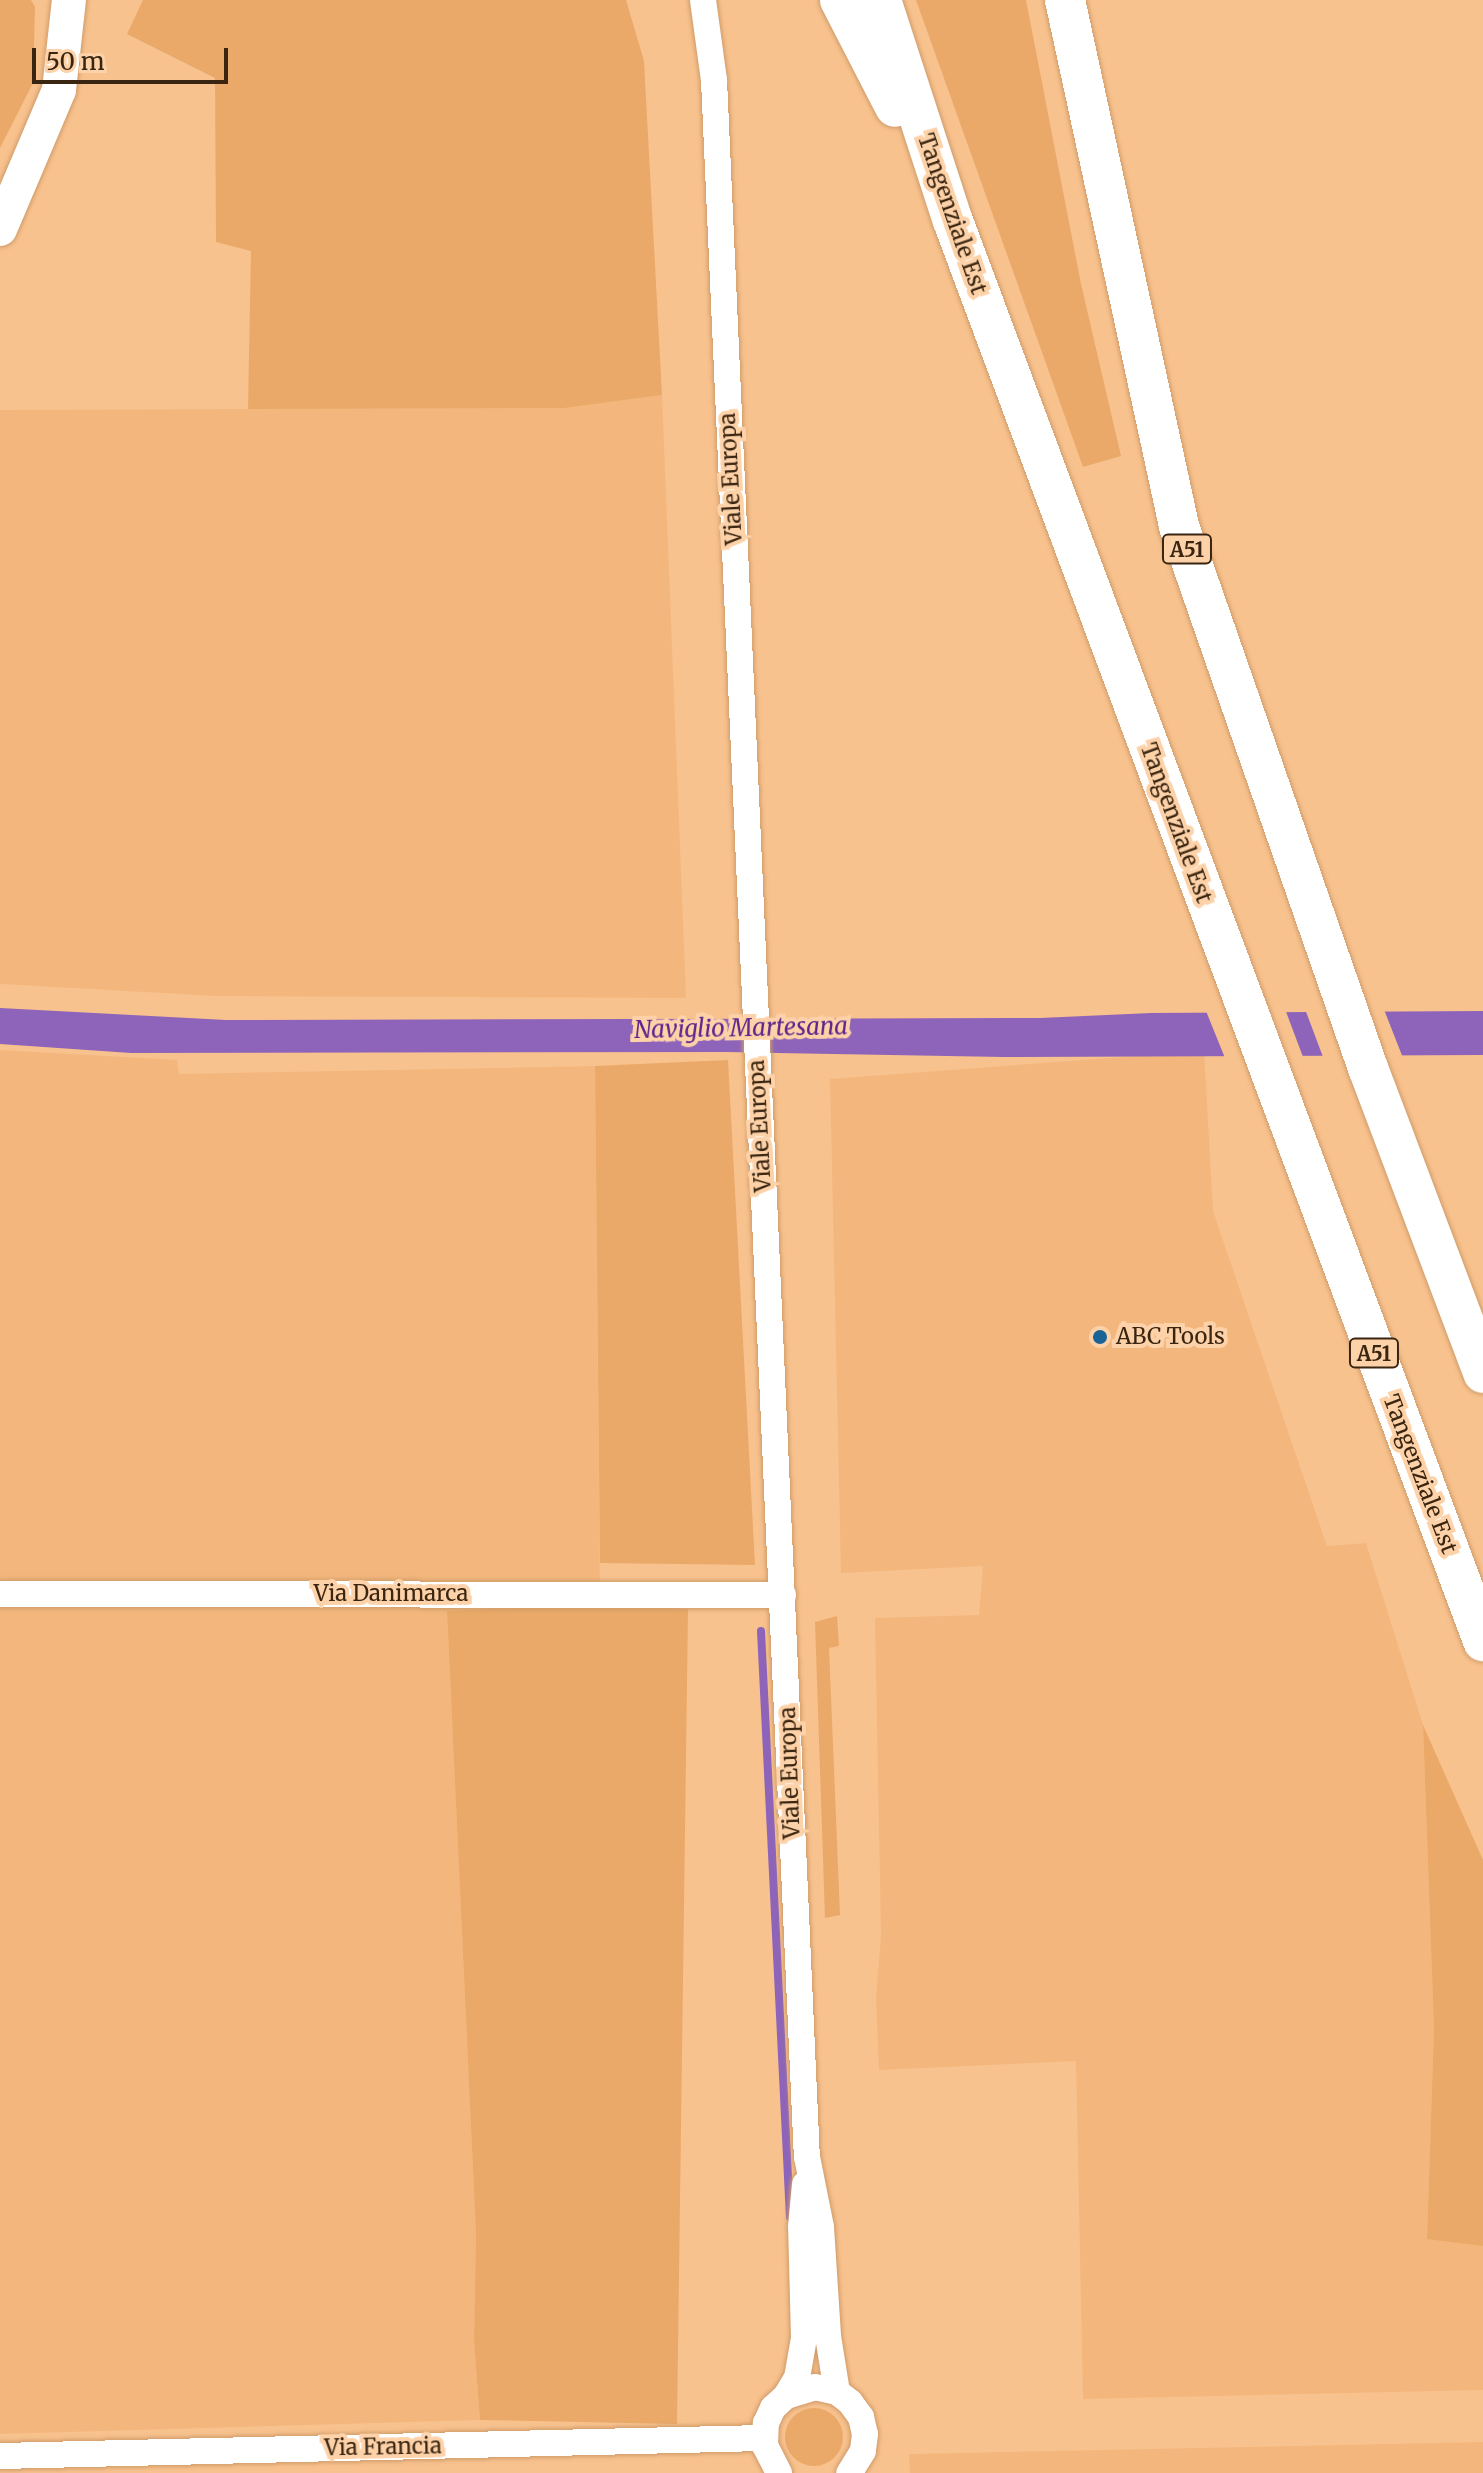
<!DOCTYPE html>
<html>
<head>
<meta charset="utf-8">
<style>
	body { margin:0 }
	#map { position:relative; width:1483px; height:2473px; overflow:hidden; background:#f8c28e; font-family:Merriweather,serif }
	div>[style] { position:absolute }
	.built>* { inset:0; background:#f3b77d }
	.green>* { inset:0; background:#eaa968 }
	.round { border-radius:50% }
	.water>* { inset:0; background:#8d64b9 }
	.pier>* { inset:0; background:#f8c28e }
	.stream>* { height:8px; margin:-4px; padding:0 4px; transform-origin:4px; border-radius:4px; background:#8d64b9 }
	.roads { filter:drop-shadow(0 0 2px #cf9b69) drop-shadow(0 0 2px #cf9b69) }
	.minor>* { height:26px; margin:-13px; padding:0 13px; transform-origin:13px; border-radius:13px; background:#fff }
	.major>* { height:34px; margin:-17px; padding:0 17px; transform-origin:17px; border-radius:17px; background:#fff }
	.highway>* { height:40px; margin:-20px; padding:0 20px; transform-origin:20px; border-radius:20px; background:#fff }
	.dots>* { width:22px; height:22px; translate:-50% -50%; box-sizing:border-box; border:4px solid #fdd2a9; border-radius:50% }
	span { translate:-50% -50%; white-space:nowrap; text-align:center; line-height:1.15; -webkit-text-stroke:8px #fdd2a9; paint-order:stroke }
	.shield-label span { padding:2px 6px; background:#fdd2a9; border:2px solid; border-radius:6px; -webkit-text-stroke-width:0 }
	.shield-label { font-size:20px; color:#3a2510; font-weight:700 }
	.street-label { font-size:22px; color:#3a2510 }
	.poi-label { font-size:22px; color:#3a2510 }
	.left { translate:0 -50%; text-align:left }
	.water-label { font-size:24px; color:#5d258d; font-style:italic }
	.scale { position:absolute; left:32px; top:48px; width:196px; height:36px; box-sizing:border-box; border:4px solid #3a2510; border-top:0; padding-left:10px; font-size:24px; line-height:28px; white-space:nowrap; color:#3a2510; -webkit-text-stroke:6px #fdd2a9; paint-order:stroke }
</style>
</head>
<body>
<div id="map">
	<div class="built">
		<i style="clip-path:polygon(662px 395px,686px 998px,216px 996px,0 984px,0 410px,565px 408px)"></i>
		<i style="clip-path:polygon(0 1050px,177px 1060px,179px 1074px,595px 1066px,600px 1604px,447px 1611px,476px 2234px,474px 2341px,480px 2420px,0 2434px)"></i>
		<i style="clip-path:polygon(1204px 1051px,1213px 1211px,1327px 1546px,1366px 1543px,1423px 1725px,1434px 2028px,1427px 2238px,1483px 2246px,1483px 2390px,1083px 2399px,1076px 2061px,879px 2070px,876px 1998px,881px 1936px,875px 1618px,979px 1615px,983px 1566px,841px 1573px,830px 1079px)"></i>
		<i style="clip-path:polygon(1483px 2442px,1483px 2473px,910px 2473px,909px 2454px)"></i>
	</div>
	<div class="green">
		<i style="clip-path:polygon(0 0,31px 0,35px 7px,33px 83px,0 148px)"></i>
		<i style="clip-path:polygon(143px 0,626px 0,644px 61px,662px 395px,565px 408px,248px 409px,251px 251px,216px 242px,215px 78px,127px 34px)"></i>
		<i style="clip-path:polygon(916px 0,1026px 0,1081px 284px,1121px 456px,1083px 467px)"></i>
		<i style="clip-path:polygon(728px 1060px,755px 1565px,600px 1563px,595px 1066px)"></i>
		<i style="clip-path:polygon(600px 1604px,688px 1609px,677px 2424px,480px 2420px,474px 2341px,476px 2234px,447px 1611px)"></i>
		<i style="clip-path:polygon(837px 1616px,839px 1646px,829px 1648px,840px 1915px,825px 1918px,815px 1622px)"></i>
		<i style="clip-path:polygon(1423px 1725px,1483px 1860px,1483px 2246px,1427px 2239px,1434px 2028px)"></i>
		<i class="round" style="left:785px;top:2408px;width:58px;height:58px"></i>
	</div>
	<div class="water">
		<i style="clip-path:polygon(0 1008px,226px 1020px,1040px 1018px,1151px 1013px,1483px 1011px,1483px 1055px,1004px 1057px,727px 1052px,131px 1053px,0 1044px)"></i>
	</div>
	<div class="pier">
		<i style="clip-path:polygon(1383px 1007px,1403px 1058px,1323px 1057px,1305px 1009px)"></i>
		<i style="clip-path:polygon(1285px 1009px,1303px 1057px,1225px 1058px,1206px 1011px)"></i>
	</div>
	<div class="stream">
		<i style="left:761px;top:1631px;width:587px;rotate:87.17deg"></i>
	</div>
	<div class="roads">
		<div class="minor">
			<i style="left:703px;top:0;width:81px;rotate:82.2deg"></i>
			<i style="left:714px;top:80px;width:2079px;rotate:87.44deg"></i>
			<i style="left:807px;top:2157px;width:71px;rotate:78.7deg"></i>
			<i style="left:821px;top:2227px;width:109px;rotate:86.3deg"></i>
			<i style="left:828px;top:2336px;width:57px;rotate:80.9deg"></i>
			<i style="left:0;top:1594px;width:783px;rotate:0.07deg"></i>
			<i style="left:786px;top:2396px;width:21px;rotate:-59deg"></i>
			<i style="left:797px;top:2378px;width:41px;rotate:-80.1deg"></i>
			<i style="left:804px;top:2338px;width:111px;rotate:-91.5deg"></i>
			<i style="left:801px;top:2227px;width:43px;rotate:-84.7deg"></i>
			<i style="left:0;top:2456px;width:765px;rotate:-1.35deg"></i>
			<i style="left:779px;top:2473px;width:30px;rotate:-117deg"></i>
			<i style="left:765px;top:2446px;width:23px;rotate:-88deg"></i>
			<i style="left:766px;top:2423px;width:17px;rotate:-65deg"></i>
			<i style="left:773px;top:2408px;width:18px;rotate:-43deg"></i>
			<i style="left:786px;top:2396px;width:30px;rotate:-17deg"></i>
			<i style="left:815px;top:2387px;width:23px;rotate:13deg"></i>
			<i style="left:837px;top:2392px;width:16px;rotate:38deg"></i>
			<i style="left:850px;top:2402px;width:19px;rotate:54deg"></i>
			<i style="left:861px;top:2417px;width:17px;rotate:77deg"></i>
			<i style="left:865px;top:2434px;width:17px;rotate:97deg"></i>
			<i style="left:863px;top:2451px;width:26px;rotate:122deg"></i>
		</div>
		<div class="major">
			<i style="left:0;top:229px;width:151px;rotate:-67deg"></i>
			<i style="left:59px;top:90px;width:91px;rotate:-83.7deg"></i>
		</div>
		<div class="highway">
			<i style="left:840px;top:0;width:120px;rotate:62.8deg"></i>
			<i style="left:881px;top:0;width:232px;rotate:72deg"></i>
			<i style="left:953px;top:221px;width:1516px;rotate:69.53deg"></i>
			<i style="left:1065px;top:0;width:538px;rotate:77.77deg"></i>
			<i style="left:1179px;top:526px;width:574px;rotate:70.78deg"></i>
			<i style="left:1368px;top:1068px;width:326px;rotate:69.3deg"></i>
		</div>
	</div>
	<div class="dots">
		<i style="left:1100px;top:1337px;background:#1a6397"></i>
	</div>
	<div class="shield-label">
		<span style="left:1187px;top:549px">A51</span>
		<span style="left:1374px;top:1353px">A51</span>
	</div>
	<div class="street-label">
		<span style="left:952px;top:214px;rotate:71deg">Tangenziale Est</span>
		<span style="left:731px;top:479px;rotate:-93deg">Viale Europa</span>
		<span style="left:1176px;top:823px;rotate:70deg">Tangenziale Est</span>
		<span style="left:760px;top:1126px;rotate:-93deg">Viale Europa</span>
		<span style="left:1420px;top:1474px;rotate:69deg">Tangenziale Est</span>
		<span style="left:391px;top:1594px">Via Danimarca</span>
		<span style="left:790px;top:1773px;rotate:-92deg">Viale Europa</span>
		<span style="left:383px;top:2447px;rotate:-1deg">Via Francia</span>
	</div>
	<div class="poi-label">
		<span class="left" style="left:1116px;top:1337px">ABC Tools</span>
	</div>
	<div class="water-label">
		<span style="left:741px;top:1028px;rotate:-1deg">Naviglio Martesana</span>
	</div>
	<div class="scale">50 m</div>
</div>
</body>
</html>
